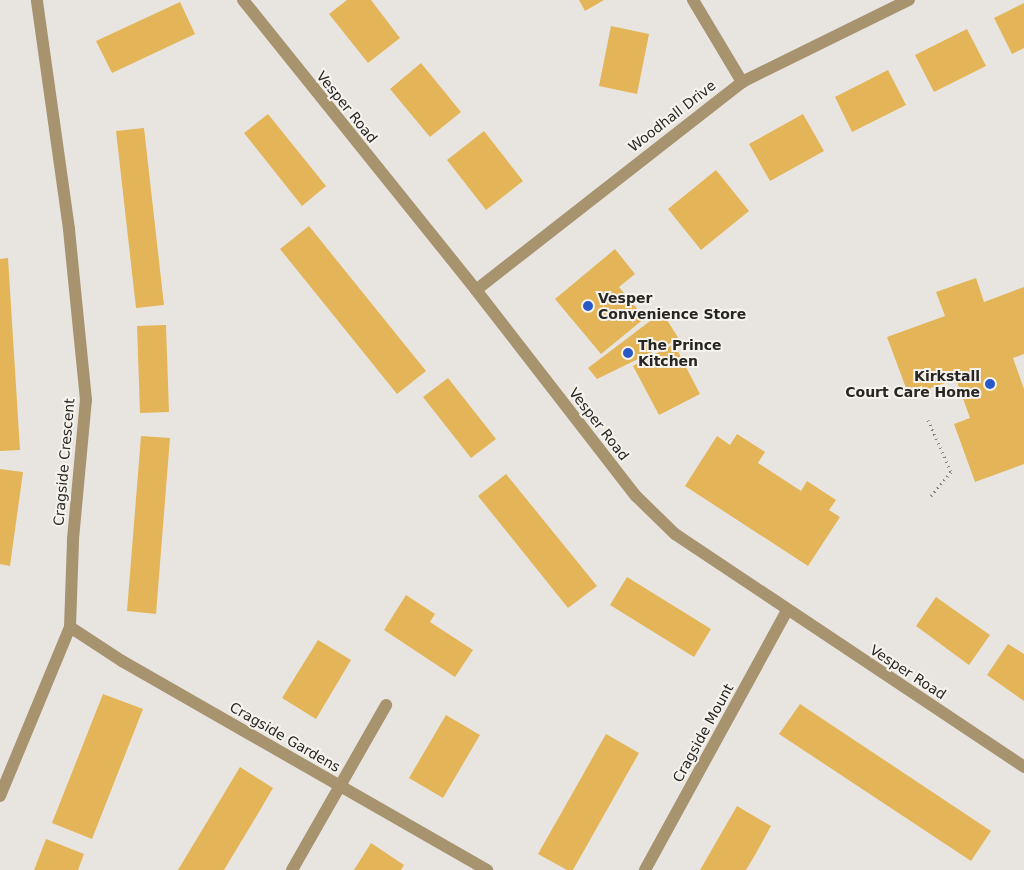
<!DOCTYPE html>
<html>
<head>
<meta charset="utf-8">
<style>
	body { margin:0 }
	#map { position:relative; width:1024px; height:870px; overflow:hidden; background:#e8e5e0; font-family:"DejaVu Sans",sans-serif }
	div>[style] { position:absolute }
	.building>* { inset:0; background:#e4b558 }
	.path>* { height:3px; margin-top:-1.5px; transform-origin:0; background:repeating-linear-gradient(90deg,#807e7b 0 1px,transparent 0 5px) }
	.minor>* { height:12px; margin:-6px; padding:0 6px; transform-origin:6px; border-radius:6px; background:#a8936f }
	.dots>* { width:14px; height:14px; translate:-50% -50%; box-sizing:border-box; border:2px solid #f6f3ed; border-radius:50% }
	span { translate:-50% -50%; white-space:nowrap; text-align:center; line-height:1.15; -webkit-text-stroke:4px #f6f3ed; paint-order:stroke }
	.street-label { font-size:14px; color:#272624 }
	.poi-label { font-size:14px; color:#272624; font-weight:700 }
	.left { translate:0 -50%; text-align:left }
	.right { translate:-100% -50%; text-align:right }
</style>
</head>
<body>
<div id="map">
	<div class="building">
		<i style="clip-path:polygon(347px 0,371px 0,400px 38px,368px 63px,329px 14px)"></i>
		<i style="clip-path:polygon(579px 0,604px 0,585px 11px)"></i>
		<i style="clip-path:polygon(180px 2px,195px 34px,112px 73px,96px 41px)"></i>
		<i style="clip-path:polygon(1024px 3px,1024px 48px,1012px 54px,994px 18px)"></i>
		<i style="clip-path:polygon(611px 26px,649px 34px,637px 94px,599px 86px)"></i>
		<i style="clip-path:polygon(967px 29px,986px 66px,934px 92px,915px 55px)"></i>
		<i style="clip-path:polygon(421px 63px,461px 112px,430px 137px,390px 89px)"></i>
		<i style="clip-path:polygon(888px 70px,906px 105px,852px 132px,835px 97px)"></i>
		<i style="clip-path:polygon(268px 114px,326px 186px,302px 206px,244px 133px)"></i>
		<i style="clip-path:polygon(803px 114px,824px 151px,770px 181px,749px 144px)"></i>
		<i style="clip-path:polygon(144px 128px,164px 305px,136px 308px,116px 131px)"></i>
		<i style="clip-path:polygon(484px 131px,523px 181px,486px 210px,447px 160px)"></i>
		<i style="clip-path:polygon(716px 170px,749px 211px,701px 250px,668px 209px)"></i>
		<i style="clip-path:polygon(309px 226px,426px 371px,397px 394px,280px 249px)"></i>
		<i style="clip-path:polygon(615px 249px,635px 274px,619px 287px,645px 318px,601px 354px,555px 299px)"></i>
		<i style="clip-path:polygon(8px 258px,20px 450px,0 451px,0 259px)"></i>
		<i style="clip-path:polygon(976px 278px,984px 302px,1024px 287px,1024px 354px,1013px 358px,1024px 389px,1024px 464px,975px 482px,954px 424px,970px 418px,956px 379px,909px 396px,887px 337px,945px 316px,936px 292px)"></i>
		<i style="clip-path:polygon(662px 312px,679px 339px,597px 379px,588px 368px)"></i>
		<i style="clip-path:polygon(166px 325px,169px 412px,140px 413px,137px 326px)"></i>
		<i style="clip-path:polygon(674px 344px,700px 394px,659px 415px,633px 366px)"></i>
		<i style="clip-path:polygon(448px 378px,496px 439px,471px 458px,423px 397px)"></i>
		<i style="clip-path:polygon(737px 434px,765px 452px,758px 463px,801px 491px,807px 481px,836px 500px,829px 510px,840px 517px,808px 566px,685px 486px,717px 436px,730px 445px)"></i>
		<i style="clip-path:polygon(141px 436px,170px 438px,156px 614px,127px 611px)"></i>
		<i style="clip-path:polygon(0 469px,23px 472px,10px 566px,0 564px)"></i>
		<i style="clip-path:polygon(506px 474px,597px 586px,568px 608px,478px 496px)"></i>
		<i style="clip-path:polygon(627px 577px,711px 629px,694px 657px,610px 605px)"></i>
		<i style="clip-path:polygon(406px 595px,435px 614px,430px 622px,473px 650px,455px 677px,384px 630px)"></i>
		<i style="clip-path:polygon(936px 597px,990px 635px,969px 665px,916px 626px)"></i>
		<i style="clip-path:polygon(318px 640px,351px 660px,316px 719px,282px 698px)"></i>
		<i style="clip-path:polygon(1008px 644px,1024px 654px,1024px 701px,987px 675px)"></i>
		<i style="clip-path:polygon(103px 694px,143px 709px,92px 839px,52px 823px)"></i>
		<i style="clip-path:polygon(800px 704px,991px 831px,971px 861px,779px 734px)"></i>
		<i style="clip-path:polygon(446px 715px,480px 735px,443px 798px,409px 778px)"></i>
		<i style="clip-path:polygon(606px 734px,639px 753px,573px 870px,567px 870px,538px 854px)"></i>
		<i style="clip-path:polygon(240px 767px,273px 788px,256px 817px,224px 870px,178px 870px)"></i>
		<i style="clip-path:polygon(737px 806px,771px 826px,755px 855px,746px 870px,700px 870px)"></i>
		<i style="clip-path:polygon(46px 839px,84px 854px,78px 870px,34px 870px)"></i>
		<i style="clip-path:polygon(371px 843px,404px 865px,401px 870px,354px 870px)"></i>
	</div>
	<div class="path">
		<i style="left:928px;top:420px;width:57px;rotate:66.1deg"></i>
		<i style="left:951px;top:472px;width:31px;rotate:130deg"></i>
	</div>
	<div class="minor">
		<i style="left:243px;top:0;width:372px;rotate:51.2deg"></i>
		<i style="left:476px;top:290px;width:261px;rotate:52.2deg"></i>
		<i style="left:636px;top:496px;width:54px;rotate:44.3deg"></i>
		<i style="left:675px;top:534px;width:420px;rotate:33.7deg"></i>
		<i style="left:693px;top:0;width:96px;rotate:59.1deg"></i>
		<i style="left:476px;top:290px;width:338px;rotate:-38deg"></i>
		<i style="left:742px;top:82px;width:186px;rotate:-26.2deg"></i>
		<i style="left:70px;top:627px;width:62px;rotate:33.2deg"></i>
		<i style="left:122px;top:661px;width:421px;rotate:29.8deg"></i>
		<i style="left:0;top:796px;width:183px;rotate:-67.5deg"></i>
		<i style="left:70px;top:627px;width:88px;rotate:-88deg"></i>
		<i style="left:73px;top:539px;width:140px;rotate:-84.7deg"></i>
		<i style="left:86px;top:400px;width:172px;rotate:-95.7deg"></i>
		<i style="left:69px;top:229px;width:231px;rotate:-98deg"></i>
		<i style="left:292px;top:870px;width:190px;rotate:-60.3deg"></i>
		<i style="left:645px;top:870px;width:295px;rotate:-61.3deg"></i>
	</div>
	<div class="dots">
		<i style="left:588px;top:306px;background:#2958c7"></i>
		<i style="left:628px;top:353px;background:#2958c7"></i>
		<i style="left:990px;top:384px;background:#2958c7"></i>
	</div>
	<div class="street-label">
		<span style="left:347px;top:107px;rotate:51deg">Vesper Road</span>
		<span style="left:672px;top:116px;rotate:-38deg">Woodhall Drive</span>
		<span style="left:599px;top:424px;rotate:52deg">Vesper Road</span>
		<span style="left:64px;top:462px;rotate:-85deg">Cragside Crescent</span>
		<span style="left:908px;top:672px;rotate:33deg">Vesper Road</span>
		<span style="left:703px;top:733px;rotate:-61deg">Cragside Mount</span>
		<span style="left:285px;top:737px;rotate:30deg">Cragside Gardens</span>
	</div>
	<div class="poi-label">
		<span class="left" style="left:598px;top:306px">Vesper<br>Convenience Store</span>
		<span class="left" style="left:638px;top:353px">The Prince<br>Kitchen</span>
		<span class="right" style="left:980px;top:384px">Kirkstall<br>Court Care Home</span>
	</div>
</div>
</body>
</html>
